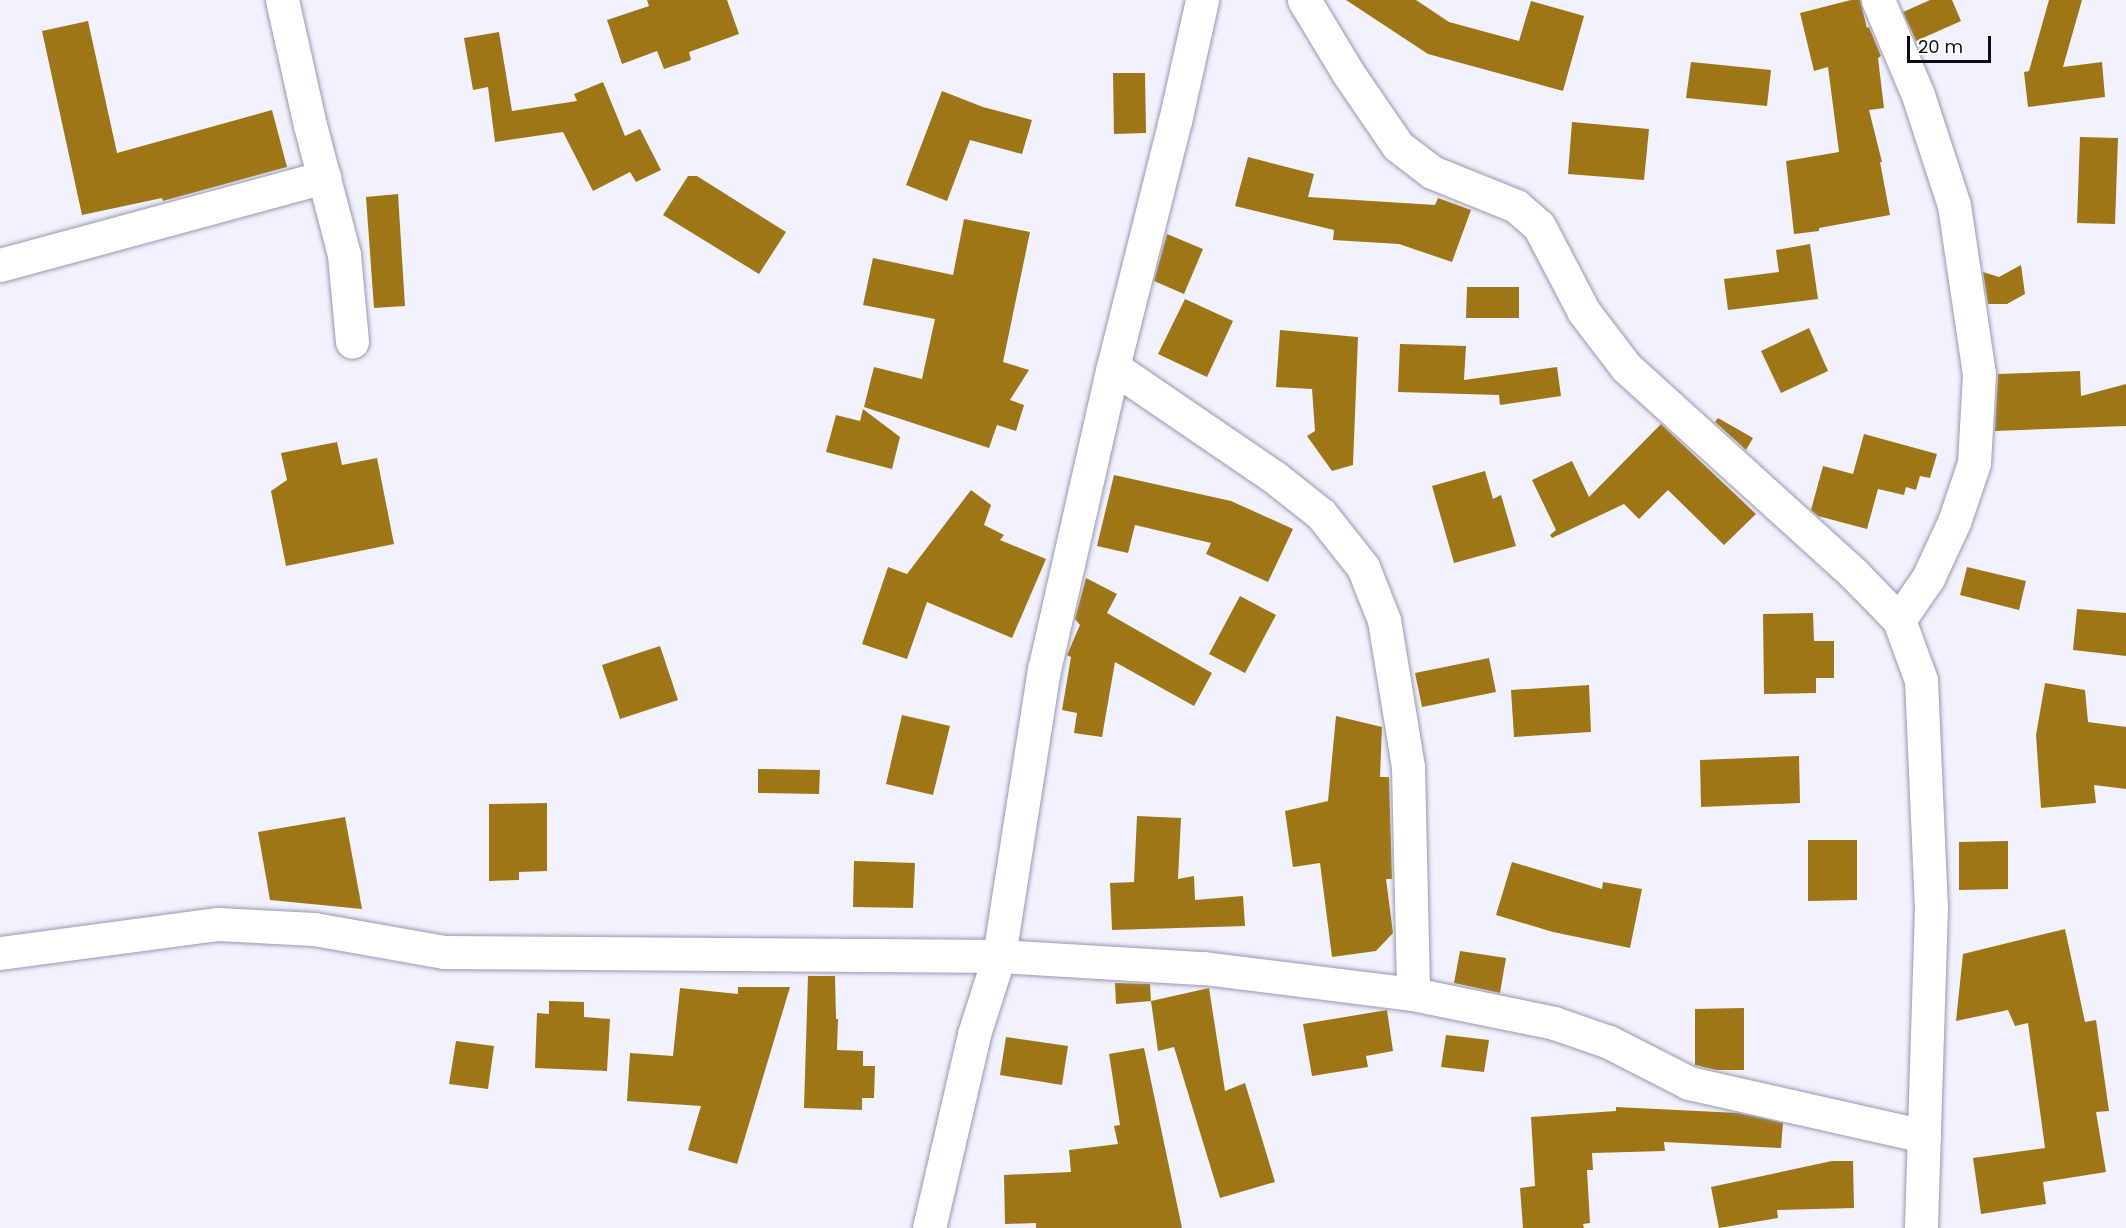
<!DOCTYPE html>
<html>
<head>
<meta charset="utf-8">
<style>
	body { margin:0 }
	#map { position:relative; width:2126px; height:1228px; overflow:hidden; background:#f2f2fe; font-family:Poppins,sans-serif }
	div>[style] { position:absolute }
	.building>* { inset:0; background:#9f7616 }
	.roads { filter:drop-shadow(0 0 2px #9797b2) drop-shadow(0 0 2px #9797b2) }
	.street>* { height:33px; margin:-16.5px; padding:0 16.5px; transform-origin:16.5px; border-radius:16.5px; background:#fff }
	span { translate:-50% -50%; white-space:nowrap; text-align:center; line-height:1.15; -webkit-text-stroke:4.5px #fff; paint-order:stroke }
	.scale { position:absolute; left:1907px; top:36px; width:84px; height:27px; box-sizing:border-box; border:3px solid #0d0d16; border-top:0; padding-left:8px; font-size:18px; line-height:21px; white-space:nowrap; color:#0d0d16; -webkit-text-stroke:4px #fff; paint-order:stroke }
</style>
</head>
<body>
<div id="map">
	<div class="building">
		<i style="clip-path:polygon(647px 0,727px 0,739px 34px,689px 52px,691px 60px,664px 69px,657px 51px,622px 64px,607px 20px,649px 6px)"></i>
		<i style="clip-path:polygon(1346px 0,1416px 0,1449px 22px,1519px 41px,1531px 1px,1584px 16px,1563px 91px,1428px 54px)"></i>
		<i style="clip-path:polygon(1851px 0,1860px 0,1867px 28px,1869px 27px,1881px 56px,1878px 58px,1884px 108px,1869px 110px,1882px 162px,1880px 162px,1890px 215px,1819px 228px,1819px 231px,1794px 234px,1786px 161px,1839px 152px,1828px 67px,1814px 71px,1800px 13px)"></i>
		<i style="clip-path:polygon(1930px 0,1952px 0,1961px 21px,1916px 41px,1903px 12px)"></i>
		<i style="clip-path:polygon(2049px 0,2082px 0,2063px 67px,2102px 62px,2105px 97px,2028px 107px,2024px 72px,2029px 71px)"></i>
		<i style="clip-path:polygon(88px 21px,117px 153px,272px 110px,287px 167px,163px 201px,162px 198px,82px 215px,42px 31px)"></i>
		<i style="clip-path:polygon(499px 32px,512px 111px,577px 101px,574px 94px,603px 82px,625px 136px,640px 129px,661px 170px,636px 182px,630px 172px,593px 191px,563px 132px,495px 142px,488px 87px,473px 90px,464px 38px)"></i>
		<i style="clip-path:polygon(1691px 62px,1771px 70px,1767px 106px,1686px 98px)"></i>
		<i style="clip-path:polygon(1113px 73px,1145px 73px,1146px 133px,1114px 134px)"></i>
		<i style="clip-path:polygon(942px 91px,983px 107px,1032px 120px,1022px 154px,970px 140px,947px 201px,906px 185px)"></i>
		<i style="clip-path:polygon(1572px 122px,1649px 129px,1644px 180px,1568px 174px)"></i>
		<i style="clip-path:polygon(2080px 137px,2118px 138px,2115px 224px,2077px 223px)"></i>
		<i style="clip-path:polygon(1248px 157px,1314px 174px,1308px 197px,1435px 205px,1438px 198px,1471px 210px,1452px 262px,1399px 244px,1333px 240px,1334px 230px,1235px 206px)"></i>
		<i style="clip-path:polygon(688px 176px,697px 176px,786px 232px,759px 274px,663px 215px)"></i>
		<i style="clip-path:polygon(398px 194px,405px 306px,374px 308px,366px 197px)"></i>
		<i style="clip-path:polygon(964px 219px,1030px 232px,1003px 362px,1029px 370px,1010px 400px,1024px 405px,1016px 431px,997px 425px,989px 448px,864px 407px,874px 367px,922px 379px,935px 319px,863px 305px,873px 258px,953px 275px)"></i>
		<i style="clip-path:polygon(1167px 234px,1203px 249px,1184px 294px,1154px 281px)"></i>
		<i style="clip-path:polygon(1810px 244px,1818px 299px,1728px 310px,1724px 279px,1779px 272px,1776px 250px)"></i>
		<i style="clip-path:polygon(2021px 265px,2025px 294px,2007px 304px,1988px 304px,1983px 272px,1999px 277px)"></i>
		<i style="clip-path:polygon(1467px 287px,1519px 287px,1519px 318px,1466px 318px)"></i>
		<i style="clip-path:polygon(1185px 299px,1233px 321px,1207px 377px,1158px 354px)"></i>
		<i style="clip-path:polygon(1809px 328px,1828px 371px,1781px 393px,1761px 351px)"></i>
		<i style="clip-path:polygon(1280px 330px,1358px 337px,1353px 465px,1332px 471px,1307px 436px,1315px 431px,1312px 389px,1276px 387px)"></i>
		<i style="clip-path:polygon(1400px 344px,1466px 346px,1464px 380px,1557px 367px,1561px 396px,1500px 405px,1499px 395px,1398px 392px)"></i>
		<i style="clip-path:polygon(2080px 371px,2081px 396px,2126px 384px,2126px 426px,1995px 431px,1998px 374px)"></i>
		<i style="clip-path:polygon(863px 409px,900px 437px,892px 469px,826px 452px,836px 415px,860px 421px)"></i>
		<i style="clip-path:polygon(1718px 418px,1753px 438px,1746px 450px,1715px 422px)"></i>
		<i style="clip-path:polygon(1661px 424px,1756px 514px,1724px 545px,1668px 490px,1639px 519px,1624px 504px,1552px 538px,1550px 535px,1556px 530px,1532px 480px,1572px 461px,1589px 497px)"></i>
		<i style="clip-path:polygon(1864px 434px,1937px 454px,1930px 478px,1920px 476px,1916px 490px,1906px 487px,1904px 495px,1878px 489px,1867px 529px,1818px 516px,1811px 510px,1823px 466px,1853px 474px)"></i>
		<i style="clip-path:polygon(337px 442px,342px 465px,377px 458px,394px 544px,286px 566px,271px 491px,287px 480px,281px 453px)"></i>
		<i style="clip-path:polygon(1485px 471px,1493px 499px,1501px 495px,1516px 546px,1454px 563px,1432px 486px)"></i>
		<i style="clip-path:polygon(1114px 475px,1231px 501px,1293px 529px,1268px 582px,1206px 554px,1211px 543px,1135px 525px,1128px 553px,1097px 546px)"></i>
		<i style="clip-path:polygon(971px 490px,991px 505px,984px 525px,1004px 535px,1000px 540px,1046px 559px,1012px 638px,927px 602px,907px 659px,862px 644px,888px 567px,907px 574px)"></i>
		<i style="clip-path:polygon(1967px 567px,2026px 581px,2019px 610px,1960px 595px)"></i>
		<i style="clip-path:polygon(1086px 578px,1117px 594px,1107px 613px,1212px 673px,1194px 706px,1115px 662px,1102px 737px,1074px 733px,1077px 713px,1062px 710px,1071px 657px,1067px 655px,1080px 625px,1075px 619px)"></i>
		<i style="clip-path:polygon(1240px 596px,1276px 615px,1245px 673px,1209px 654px)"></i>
		<i style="clip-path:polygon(2077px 609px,2126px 613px,2126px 656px,2073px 650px)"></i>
		<i style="clip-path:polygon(1813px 613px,1814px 641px,1834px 641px,1834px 678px,1816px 678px,1816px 693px,1764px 694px,1763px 614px)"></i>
		<i style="clip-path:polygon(660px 646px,678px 700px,620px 719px,602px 665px)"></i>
		<i style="clip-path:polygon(1489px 658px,1496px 692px,1422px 707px,1415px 673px)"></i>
		<i style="clip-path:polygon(2045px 683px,2085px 690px,2088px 722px,2126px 727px,2126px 789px,2094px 785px,2096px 803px,2041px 808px,2036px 735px)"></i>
		<i style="clip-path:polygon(1589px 685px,1591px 732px,1514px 737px,1511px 690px)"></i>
		<i style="clip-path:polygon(902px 715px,950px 726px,933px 795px,886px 784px)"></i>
		<i style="clip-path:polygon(1336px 716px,1382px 727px,1380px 777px,1389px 777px,1392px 879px,1386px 879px,1393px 933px,1376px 951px,1332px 957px,1320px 863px,1293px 867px,1285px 811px,1328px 801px)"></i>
		<i style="clip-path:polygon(1799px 756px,1800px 803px,1701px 807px,1700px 760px)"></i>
		<i style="clip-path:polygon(758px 769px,820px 770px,819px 794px,758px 793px)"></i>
		<i style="clip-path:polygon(547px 803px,547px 871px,519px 872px,519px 880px,489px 881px,489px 804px)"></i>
		<i style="clip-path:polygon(1137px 816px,1181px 818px,1178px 879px,1194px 876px,1195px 900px,1243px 896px,1245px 926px,1112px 930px,1110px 883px,1134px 882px)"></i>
		<i style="clip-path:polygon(345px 817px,362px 909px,270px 900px,258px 832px)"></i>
		<i style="clip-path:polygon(1808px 840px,1857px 840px,1857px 900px,1808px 901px)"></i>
		<i style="clip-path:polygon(2008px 841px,2008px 889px,1959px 890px,1959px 842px)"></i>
		<i style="clip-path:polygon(854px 861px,915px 863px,913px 908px,853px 907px)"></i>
		<i style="clip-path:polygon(1512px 862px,1602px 889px,1603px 882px,1642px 889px,1630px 948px,1553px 932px,1496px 915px)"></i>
		<i style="clip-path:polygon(2065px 929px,2085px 1022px,2096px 1020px,2109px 1111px,2096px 1112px,2106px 1172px,2043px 1182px,2046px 1204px,1981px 1214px,1973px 1158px,2045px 1148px,2028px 1023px,2015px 1026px,2008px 1010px,1956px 1021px,1963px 954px)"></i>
		<i style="clip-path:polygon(1460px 951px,1506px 958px,1500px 993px,1454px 983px)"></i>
		<i style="clip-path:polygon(808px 976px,835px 976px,836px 1019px,838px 1019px,837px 1050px,863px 1051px,863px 1066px,875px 1066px,874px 1098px,862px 1098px,862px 1110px,804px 1108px)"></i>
		<i style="clip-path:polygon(1115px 983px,1150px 984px,1151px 1001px,1116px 1004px)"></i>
		<i style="clip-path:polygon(738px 987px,790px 987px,737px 1164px,688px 1150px,701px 1106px,627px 1101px,630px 1053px,673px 1056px,680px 988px,738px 994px)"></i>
		<i style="clip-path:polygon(1209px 988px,1225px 1091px,1245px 1083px,1275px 1182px,1220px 1198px,1174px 1047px,1158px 1051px,1151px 1001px)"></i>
		<i style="clip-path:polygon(549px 1001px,584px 1002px,584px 1017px,610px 1019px,607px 1071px,535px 1068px,537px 1013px,549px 1014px)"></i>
		<i style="clip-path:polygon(1744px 1008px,1744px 1070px,1716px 1070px,1695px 1065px,1695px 1009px)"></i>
		<i style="clip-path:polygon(1387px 1010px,1393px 1051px,1366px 1056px,1368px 1067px,1312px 1076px,1303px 1024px)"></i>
		<i style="clip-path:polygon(1446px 1035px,1489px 1040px,1484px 1072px,1441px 1067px)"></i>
		<i style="clip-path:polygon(1006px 1037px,1068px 1046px,1062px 1085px,1000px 1075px)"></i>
		<i style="clip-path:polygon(456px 1041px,494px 1046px,488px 1089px,449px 1084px)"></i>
		<i style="clip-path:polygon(1144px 1048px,1182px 1228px,1036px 1228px,1036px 1223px,1005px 1224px,1004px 1175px,1071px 1172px,1069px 1150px,1118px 1144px,1114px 1126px,1120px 1125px,1109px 1054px)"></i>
		<i style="clip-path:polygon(1616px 1107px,1738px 1113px,1783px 1123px,1781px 1148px,1664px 1142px,1665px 1151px,1592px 1153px,1593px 1170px,1587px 1170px,1590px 1223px,1583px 1224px,1584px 1228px,1523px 1228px,1520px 1188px,1535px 1186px,1531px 1117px,1616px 1111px)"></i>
		<i style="clip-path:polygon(1832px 1161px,1853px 1161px,1854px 1208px,1777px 1210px,1778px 1218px,1719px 1228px,1711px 1187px)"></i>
	</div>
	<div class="roads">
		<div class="street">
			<i style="left:282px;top:0;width:128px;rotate:77.4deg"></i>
			<i style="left:310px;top:125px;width:134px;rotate:75.3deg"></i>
			<i style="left:344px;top:255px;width:87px;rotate:84.7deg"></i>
			<i style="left:1304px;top:0;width:85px;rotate:58.9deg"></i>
			<i style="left:1348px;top:73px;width:88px;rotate:55.6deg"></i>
			<i style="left:1398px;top:146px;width:43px;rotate:37.4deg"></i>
			<i style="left:1432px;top:172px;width:91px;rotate:22deg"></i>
			<i style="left:1516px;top:206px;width:30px;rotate:41deg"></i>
			<i style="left:1539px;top:226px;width:97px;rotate:62.4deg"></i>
			<i style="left:1584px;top:312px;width:69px;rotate:52.6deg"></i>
			<i style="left:1626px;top:367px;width:308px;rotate:42.2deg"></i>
			<i style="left:1854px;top:574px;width:64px;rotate:45.6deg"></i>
			<i style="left:1899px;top:620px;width:64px;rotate:69.9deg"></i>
			<i style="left:1921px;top:680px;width:227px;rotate:87.5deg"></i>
			<i style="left:1931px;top:907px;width:321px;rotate:91.8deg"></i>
			<i style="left:1878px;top:0;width:103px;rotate:67.2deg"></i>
			<i style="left:1918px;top:95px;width:116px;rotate:71.9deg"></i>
			<i style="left:1954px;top:205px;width:171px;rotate:81.6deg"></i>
			<i style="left:1979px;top:374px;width:89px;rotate:93.2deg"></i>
			<i style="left:1974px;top:463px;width:62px;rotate:108.7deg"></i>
			<i style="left:1954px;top:522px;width:62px;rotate:114.9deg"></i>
			<i style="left:1928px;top:578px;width:51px;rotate:124.6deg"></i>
			<i style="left:0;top:265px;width:336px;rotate:-15.2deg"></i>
			<i style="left:1113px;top:367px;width:194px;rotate:34.3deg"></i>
			<i style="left:1273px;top:476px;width:61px;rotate:38.4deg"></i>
			<i style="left:1321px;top:514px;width:68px;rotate:51.6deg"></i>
			<i style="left:1363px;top:567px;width:57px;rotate:68.4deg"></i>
			<i style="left:1384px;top:620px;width:149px;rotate:80.7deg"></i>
			<i style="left:1408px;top:767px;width:227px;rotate:88.7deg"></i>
			<i style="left:0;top:953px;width:220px;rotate:-7.6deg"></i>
			<i style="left:218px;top:924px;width:96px;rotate:3deg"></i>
			<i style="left:314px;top:929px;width:132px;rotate:10deg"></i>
			<i style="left:444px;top:952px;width:555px;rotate:0.41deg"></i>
			<i style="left:999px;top:956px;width:205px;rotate:3.4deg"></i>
			<i style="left:1204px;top:968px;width:211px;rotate:7.1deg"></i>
			<i style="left:1413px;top:994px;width:144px;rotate:11.6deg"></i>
			<i style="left:1554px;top:1023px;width:58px;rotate:19.1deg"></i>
			<i style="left:1609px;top:1042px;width:90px;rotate:27.1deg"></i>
			<i style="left:1689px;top:1083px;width:241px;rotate:12.7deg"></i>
			<i style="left:929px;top:1228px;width:199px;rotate:-76.9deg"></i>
			<i style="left:974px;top:1034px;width:82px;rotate:-72.2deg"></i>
			<i style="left:999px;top:956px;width:290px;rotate:-81.1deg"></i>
			<i style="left:1044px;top:670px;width:311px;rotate:-77.2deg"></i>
			<i style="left:1113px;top:367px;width:254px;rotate:-75.9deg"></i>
			<i style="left:1175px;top:121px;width:124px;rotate:-77.4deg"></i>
		</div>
	</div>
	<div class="scale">20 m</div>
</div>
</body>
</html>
